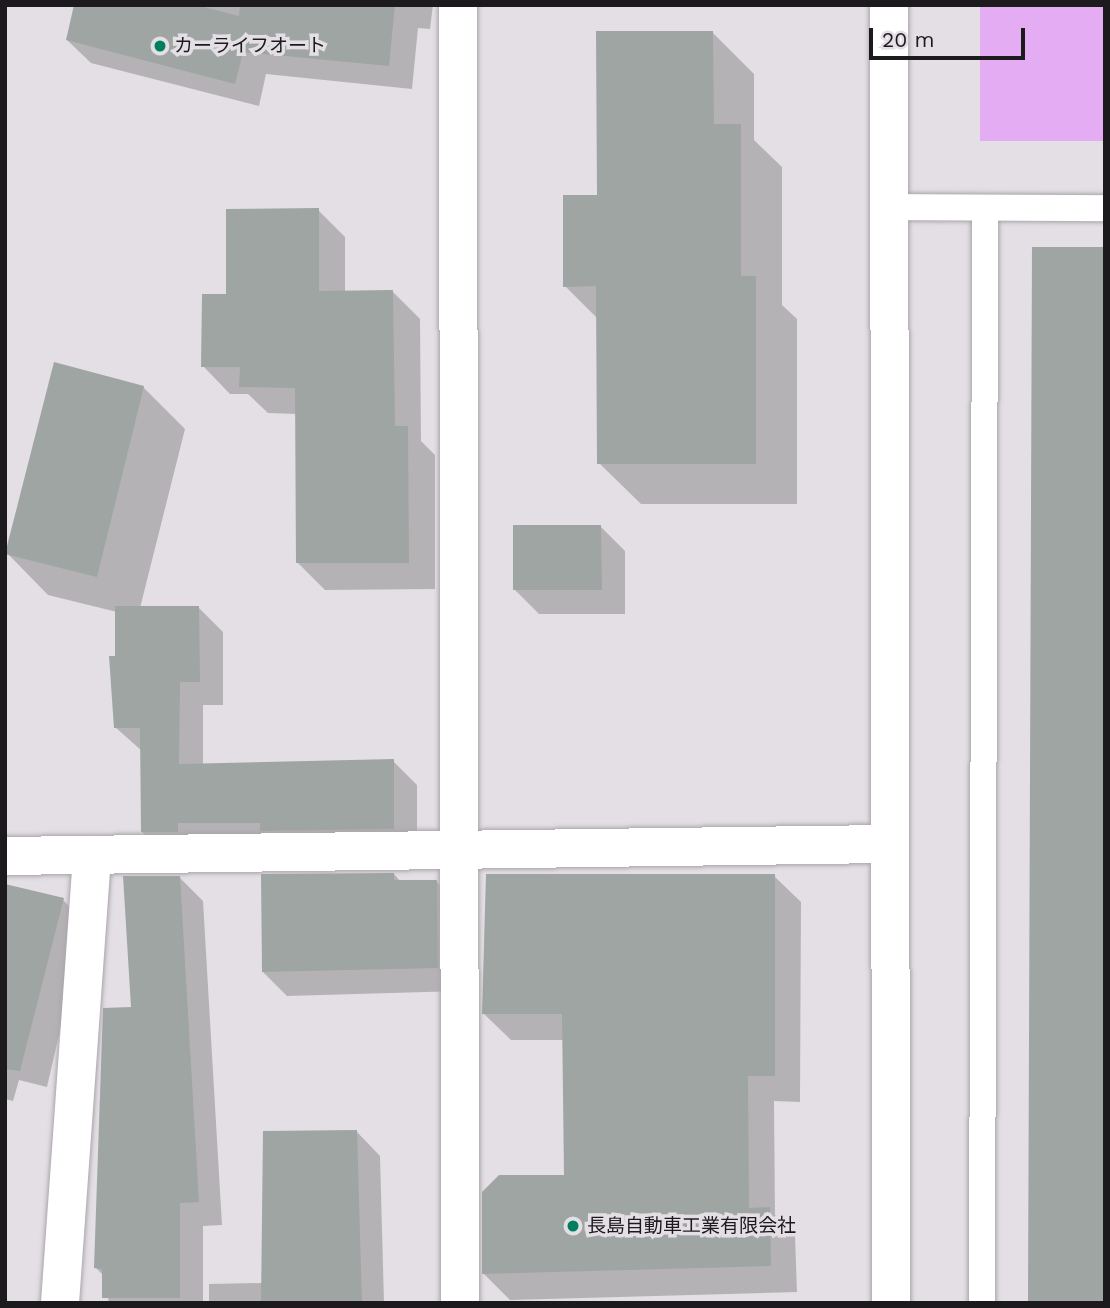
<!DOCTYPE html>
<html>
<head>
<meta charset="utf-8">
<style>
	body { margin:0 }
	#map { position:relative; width:1110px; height:1308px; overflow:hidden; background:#e3dfe4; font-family:"Work Sans","Noto Sans JP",sans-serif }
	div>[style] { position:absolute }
	.water>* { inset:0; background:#e4adf3 }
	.shadow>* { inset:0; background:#0003 }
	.building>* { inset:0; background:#9ea5a2 }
	.roads { filter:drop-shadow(0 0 2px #aaa5ab) drop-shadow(0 0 2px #aaa5ab) }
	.service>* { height:26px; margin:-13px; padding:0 13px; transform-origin:13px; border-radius:13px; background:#fff }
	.minor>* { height:38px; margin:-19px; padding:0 19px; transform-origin:19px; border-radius:19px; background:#fff }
	.tertiary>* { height:38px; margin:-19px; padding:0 19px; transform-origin:19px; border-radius:19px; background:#fff }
	.dots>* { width:19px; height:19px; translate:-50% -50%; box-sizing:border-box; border:4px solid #e3dfe4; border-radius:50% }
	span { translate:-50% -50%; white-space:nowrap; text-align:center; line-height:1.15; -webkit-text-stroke:7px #e3dfe4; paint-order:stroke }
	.poi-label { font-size:19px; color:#1c1a1c }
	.left { translate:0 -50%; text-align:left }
	.frame { position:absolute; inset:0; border:7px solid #1c1a1c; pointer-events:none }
	.scale { position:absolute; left:869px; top:28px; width:156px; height:32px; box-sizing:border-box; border:4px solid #1c1a1c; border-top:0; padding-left:9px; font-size:21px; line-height:24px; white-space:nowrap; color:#1c1a1c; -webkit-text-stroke:5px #e3dfe4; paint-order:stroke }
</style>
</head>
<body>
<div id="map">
	<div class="water">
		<i style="clip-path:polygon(980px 5px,1105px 5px,1105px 141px,980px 141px)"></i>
	</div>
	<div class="shadow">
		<i style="clip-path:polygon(76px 5px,433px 5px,430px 29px,418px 28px,412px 89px,266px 74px,259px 106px,91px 63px,67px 40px)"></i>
		<i style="clip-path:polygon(712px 32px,754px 74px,754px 140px,782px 167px,782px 305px,797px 319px,797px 504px,641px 504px,599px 463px,598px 319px,565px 286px,598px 197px)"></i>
		<i style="clip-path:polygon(318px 210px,345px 237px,345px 292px,393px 292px,420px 319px,421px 441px,435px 455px,435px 589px,325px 590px,297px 562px,297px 414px,268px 413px,248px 394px,230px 394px,203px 366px,228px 296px)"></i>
		<i style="clip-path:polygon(143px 387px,185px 429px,140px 608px,199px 608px,223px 632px,223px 705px,203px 705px,203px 765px,393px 761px,417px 785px,417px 852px,166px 856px,142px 832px,142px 751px,115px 727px,117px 612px,48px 595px,7px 553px)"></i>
		<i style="clip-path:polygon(601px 527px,625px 551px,625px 614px,539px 614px,515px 590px)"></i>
		<i style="clip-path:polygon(394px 874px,401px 882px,437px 882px,461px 906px,461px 991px,287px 996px,263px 972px)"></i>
		<i style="clip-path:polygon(774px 876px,801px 902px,800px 1102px,774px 1101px,775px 1215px,795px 1236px,797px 1292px,510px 1300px,484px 1274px,566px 1177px,564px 1040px,511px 1040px,484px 1014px)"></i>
		<i style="clip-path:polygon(179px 877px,203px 901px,222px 1225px,203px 1226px,203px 1303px,109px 1303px,104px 1276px,95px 1267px,132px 1008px)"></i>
		<i style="clip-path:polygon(5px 885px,63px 900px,85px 922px,47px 1087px,19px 1080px,13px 1101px,5px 1099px)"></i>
		<i style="clip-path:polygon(357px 1132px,380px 1156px,384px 1303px,209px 1303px,209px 1284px,262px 1283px)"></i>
	</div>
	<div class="building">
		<i style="clip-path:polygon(74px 5px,196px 5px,239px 16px,240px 5px,395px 5px,389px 66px,243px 52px,235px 84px,66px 40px)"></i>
		<i style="clip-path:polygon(596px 31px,713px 31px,714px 124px,741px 124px,741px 276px,756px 276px,756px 464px,597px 464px,596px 286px,563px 287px,563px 195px,597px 195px)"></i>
		<i style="clip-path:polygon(319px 208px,319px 291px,393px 290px,395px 426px,408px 426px,409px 563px,296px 563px,295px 388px,239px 387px,240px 367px,201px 367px,202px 294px,226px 294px,226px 209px)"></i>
		<i style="clip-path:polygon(1032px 247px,1105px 247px,1105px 1303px,1028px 1303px)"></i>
		<i style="clip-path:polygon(54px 362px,144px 386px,97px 577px,5px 554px)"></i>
		<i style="clip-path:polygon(513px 525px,601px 525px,602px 590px,513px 590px)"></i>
		<i style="clip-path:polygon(115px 606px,199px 606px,200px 682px,180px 682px,179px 764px,394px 759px,394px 829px,260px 831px,260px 823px,178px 823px,178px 832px,141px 832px,140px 728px,114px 728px,109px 656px,115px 656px)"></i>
		<i style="clip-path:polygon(394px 873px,394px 880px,437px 880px,438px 968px,262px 972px,261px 874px)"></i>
		<i style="clip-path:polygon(486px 874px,775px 874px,775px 1076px,748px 1076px,749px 1208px,770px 1207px,771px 1266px,482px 1274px,482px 1192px,499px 1175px,564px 1175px,562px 1014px,482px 1014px)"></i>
		<i style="clip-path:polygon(123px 876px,180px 876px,199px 1202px,180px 1203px,180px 1298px,102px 1298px,102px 1269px,94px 1268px,103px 1008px,131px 1007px)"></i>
		<i style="clip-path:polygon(5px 884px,64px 898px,20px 1071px,5px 1069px)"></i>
		<i style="clip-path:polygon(357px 1130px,362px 1303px,261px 1303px,263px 1131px)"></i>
	</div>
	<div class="roads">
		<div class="service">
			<i style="left:889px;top:207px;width:216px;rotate:0.3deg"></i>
			<i style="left:982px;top:1303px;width:1095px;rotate:-89.84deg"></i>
		</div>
		<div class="minor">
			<i style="left:458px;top:5px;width:1298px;rotate:89.91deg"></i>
			<i style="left:5px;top:856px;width:885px;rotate:-0.78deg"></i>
			<i style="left:60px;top:1303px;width:449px;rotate:-85.9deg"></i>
		</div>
		<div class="tertiary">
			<i style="left:889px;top:5px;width:1298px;rotate:89.91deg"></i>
		</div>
	</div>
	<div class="dots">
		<i style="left:160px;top:46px;background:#007f5f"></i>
		<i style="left:573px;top:1226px;background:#007f5f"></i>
	</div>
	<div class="poi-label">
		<span class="left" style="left:174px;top:46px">カーライフオート</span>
		<span class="left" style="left:587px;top:1226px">長島自動車工業有限会社</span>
	</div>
	<div class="frame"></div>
	<div class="scale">20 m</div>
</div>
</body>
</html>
